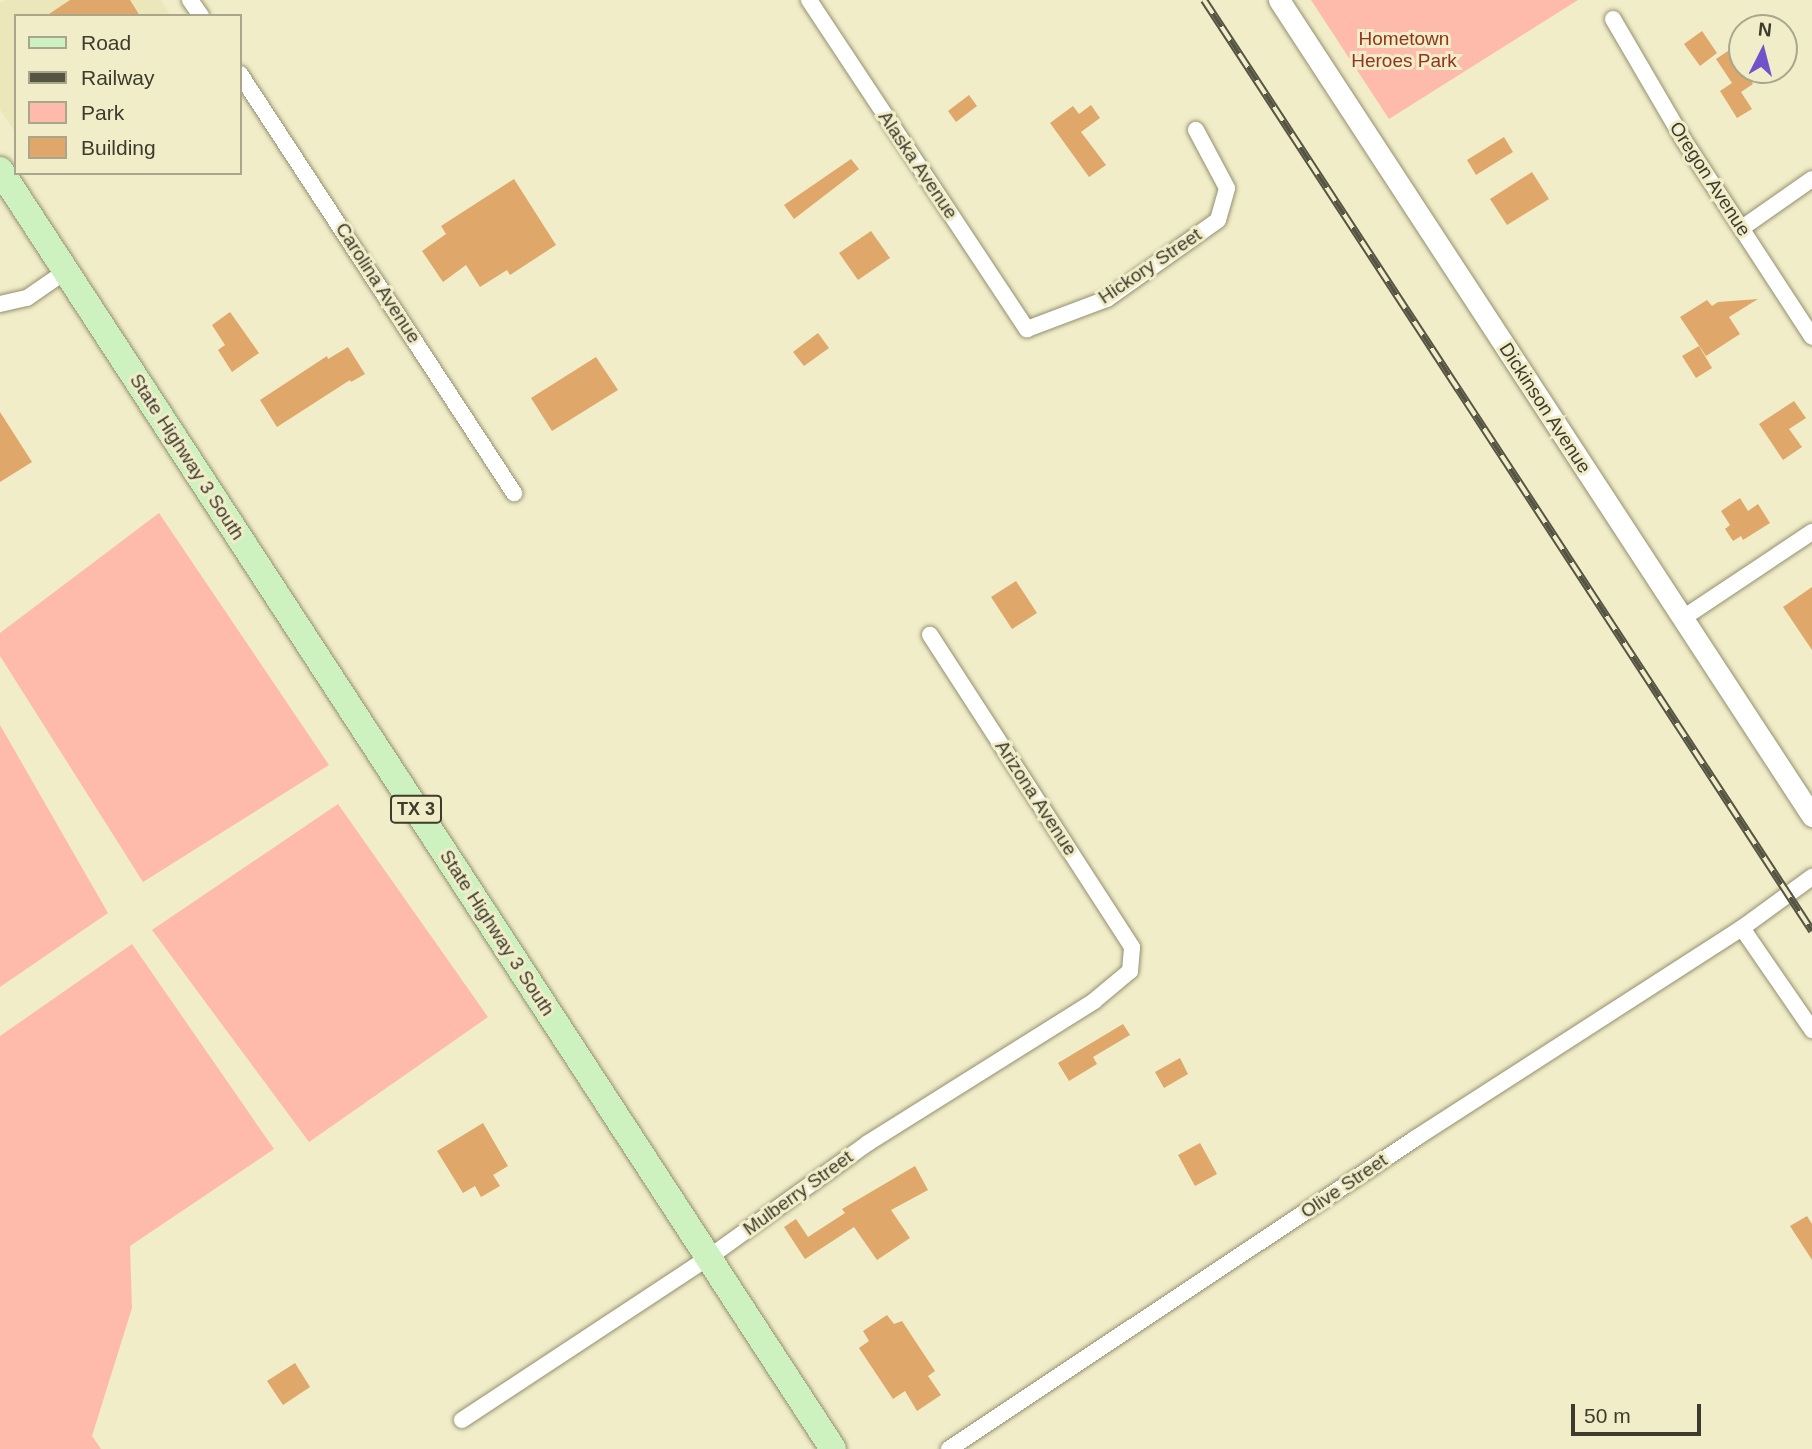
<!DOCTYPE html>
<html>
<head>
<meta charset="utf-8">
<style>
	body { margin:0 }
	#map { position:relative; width:1812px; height:1449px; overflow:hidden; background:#f1edc9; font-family:Helvetica,sans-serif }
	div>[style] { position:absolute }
	.built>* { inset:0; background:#ebe7ba }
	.green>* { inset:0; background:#febbab }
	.building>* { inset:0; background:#dfa769 }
	.roads { filter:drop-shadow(0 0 2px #94906e) drop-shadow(0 0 2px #94906e) }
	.minor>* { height:16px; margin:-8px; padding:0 8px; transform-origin:8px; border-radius:8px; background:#fff }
	.tertiary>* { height:21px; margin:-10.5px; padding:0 10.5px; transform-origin:10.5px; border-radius:10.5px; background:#fff }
	.primary>* { height:26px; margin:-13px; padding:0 13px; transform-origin:13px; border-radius:13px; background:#cef1c0 }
	.rail>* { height:8px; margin-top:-4px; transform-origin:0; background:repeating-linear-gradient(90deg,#f1edc9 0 16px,#565442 0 32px); box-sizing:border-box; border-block:2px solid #565442 }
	span { translate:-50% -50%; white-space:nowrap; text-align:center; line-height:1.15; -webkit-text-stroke:6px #f1edc9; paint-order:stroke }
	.shield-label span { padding:2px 5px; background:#f1edc9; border:2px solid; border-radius:5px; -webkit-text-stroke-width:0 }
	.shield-label { font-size:18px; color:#3d3b2d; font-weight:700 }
	.park-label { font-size:19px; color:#93341e }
	.street-label { font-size:19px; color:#3d3b2d }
	.legend { position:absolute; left:14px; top:14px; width:228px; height:161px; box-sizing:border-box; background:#f1edc9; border:2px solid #a9a68b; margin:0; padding:9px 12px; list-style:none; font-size:21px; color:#3d3b2d }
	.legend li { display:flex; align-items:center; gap:14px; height:35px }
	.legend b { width:35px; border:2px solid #a9a68b }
	.north { position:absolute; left:1728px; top:14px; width:70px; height:70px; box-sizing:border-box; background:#f1edc9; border:2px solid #a9a68b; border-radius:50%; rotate:6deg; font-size:19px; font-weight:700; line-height:28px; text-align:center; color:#3d3b2d }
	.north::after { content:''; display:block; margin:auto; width:24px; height:32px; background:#7152cb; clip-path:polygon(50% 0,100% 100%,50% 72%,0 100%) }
	.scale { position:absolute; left:1571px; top:1404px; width:130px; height:32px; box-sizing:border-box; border:4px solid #3d3b2d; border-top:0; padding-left:9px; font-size:21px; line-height:24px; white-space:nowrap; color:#3d3b2d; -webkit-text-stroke:5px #f1edc9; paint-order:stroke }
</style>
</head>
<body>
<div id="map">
	<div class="built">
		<i style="clip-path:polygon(6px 0,161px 0,171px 16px,16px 16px,16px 134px,0 109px,0 3px)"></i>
	</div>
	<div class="green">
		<i style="clip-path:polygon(1311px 0,1578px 0,1389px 119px)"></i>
		<i style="clip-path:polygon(159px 513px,329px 765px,143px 882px,0 656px,0 633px)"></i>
		<i style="clip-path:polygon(0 725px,108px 913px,0 987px)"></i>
		<i style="clip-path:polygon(338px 804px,488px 1017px,309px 1142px,152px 930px)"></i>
		<i style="clip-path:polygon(132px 944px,274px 1149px,130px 1246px,132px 1308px,92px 1436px,101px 1449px,0 1449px,0 1036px)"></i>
	</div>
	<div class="building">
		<i style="clip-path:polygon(70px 0,130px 0,140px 16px,46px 16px)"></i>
		<i style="clip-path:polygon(1702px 31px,1717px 53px,1700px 66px,1684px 44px)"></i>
		<i style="clip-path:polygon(1731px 49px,1753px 84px,1741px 92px,1752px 109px,1737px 118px,1720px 91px,1732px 83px,1716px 59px)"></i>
		<i style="clip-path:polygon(969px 95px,977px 106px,956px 122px,948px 111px)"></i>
		<i style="clip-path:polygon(1091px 105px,1100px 118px,1081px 132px,1106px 165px,1089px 177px,1050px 123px,1073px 106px,1079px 114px)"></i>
		<i style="clip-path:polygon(1504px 137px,1513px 152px,1476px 175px,1467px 160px)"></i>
		<i style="clip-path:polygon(851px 159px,859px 169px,794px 219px,784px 205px)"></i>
		<i style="clip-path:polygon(1532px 172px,1549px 199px,1507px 225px,1490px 199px)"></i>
		<i style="clip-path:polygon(514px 179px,556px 245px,510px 275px,507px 270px,480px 287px,466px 265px,443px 282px,422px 251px,446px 234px,441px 226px)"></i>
		<i style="clip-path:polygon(871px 231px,890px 258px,858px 280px,839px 253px)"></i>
		<i style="clip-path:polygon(1758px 299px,1729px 317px,1740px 334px,1706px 356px,1680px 317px,1707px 300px,1712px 306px,1718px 302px)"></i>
		<i style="clip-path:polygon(230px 312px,259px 353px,232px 372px,218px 350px,225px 345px,212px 325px)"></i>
		<i style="clip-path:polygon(818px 333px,829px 348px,804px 366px,793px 352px)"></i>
		<i style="clip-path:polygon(1699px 346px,1712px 368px,1696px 378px,1682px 356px)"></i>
		<i style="clip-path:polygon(348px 347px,365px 374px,351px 382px,350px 380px,277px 427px,260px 400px,327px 356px,328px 359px)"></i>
		<i style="clip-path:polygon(596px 357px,618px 390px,552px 431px,531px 398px)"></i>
		<i style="clip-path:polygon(1794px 401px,1806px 418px,1789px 429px,1802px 447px,1783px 460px,1759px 424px)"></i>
		<i style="clip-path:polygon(0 412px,32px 462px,0 482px)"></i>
		<i style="clip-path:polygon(1740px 498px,1748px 511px,1758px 504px,1770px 523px,1743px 540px,1741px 536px,1733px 541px,1725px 529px,1730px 525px,1721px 511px)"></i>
		<i style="clip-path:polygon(1016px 581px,1037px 613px,1012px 629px,991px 597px)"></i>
		<i style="clip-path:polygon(1812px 587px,1812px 650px,1783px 607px)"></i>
		<i style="clip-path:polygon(1123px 1024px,1130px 1035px,1093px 1057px,1097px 1064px,1069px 1081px,1058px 1063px)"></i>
		<i style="clip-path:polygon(1180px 1058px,1188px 1074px,1164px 1088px,1155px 1072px)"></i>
		<i style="clip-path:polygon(483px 1123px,508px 1166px,493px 1175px,500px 1186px,481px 1197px,475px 1186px,463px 1193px,437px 1151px)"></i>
		<i style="clip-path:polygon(1200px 1143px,1217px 1174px,1195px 1186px,1178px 1155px)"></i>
		<i style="clip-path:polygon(915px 1166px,928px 1190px,891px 1210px,910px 1238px,877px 1260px,854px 1227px,805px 1259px,784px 1227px,796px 1219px,808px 1237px,845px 1213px,842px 1209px)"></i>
		<i style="clip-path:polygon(1807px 1216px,1812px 1224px,1812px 1260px,1790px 1226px)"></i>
		<i style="clip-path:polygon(887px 1315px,894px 1324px,902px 1321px,935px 1371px,928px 1376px,941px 1395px,917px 1411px,905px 1391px,893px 1399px,859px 1348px,869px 1341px,863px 1331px)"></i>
		<i style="clip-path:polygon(295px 1363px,310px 1387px,283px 1405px,267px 1381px)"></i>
	</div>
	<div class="roads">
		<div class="minor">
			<i style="left:190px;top:0;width:19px;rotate:55deg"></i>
			<i style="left:809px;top:0;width:395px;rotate:56.5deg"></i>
			<i style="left:1027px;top:329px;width:85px;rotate:-20.6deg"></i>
			<i style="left:1107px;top:299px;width:136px;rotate:-35.4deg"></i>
			<i style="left:1218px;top:220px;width:33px;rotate:-74deg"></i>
			<i style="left:1227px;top:188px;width:66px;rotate:-118.1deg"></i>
			<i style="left:1613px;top:19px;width:139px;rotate:59.7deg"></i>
			<i style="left:1683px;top:139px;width:236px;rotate:56.9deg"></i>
			<i style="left:240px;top:74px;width:501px;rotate:56.82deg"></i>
			<i style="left:1742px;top:228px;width:85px;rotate:-35deg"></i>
			<i style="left:0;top:304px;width:28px;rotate:-13deg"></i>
			<i style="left:27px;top:298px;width:47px;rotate:-34.7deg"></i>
			<i style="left:1683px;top:618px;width:155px;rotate:-33.7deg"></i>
			<i style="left:1742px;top:928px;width:124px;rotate:55.5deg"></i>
			<i style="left:462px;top:1420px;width:295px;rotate:-33.4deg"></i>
			<i style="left:708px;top:1258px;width:197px;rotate:-35.7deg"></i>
			<i style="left:868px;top:1143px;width:267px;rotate:-32.1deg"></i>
			<i style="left:1094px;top:1001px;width:47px;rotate:-39.8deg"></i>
			<i style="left:1130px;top:971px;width:24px;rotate:-85deg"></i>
			<i style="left:1132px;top:947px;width:372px;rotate:-122.9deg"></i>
			<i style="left:949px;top:1449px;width:561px;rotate:-33.66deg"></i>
			<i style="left:1416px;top:1138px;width:388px;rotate:-32.8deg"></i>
			<i style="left:1742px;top:928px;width:87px;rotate:-36.1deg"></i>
		</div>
		<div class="tertiary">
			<i style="left:1279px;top:0;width:975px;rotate:56.85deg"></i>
		</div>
		<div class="primary">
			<i style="left:0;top:170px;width:1526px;rotate:56.92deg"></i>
		</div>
	</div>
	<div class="rail">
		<i style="left:1204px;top:0;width:1112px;rotate:56.85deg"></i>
	</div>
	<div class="shield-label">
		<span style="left:416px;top:809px">TX 3</span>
	</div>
	<div class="park-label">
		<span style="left:1404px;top:50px">Hometown<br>Heroes Park</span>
	</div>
	<div class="street-label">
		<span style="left:918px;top:165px;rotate:56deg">Alaska Avenue</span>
		<span style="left:1710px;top:179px;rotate:57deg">Oregon Avenue</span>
		<span style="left:1150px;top:266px;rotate:-34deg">Hickory Street</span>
		<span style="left:378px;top:283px;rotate:57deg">Carolina Avenue</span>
		<span style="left:1545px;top:408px;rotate:57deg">Dickinson Avenue</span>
		<span style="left:187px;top:457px;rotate:57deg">State Highway 3 South</span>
		<span style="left:1036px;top:798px;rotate:57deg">Arizona Avenue</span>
		<span style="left:497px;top:933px;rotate:57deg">State Highway 3 South</span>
		<span style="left:1344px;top:1186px;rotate:-34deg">Olive Street</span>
		<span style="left:798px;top:1193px;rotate:-36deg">Mulberry Street</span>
	</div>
	<ul class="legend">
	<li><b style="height:9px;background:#cef1c0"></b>Road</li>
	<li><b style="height:9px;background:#565442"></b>Railway</li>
	<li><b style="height:19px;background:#febbab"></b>Park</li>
	<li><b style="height:19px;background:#dfa769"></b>Building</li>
	</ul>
	<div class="north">N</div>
	<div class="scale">50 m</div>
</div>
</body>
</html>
